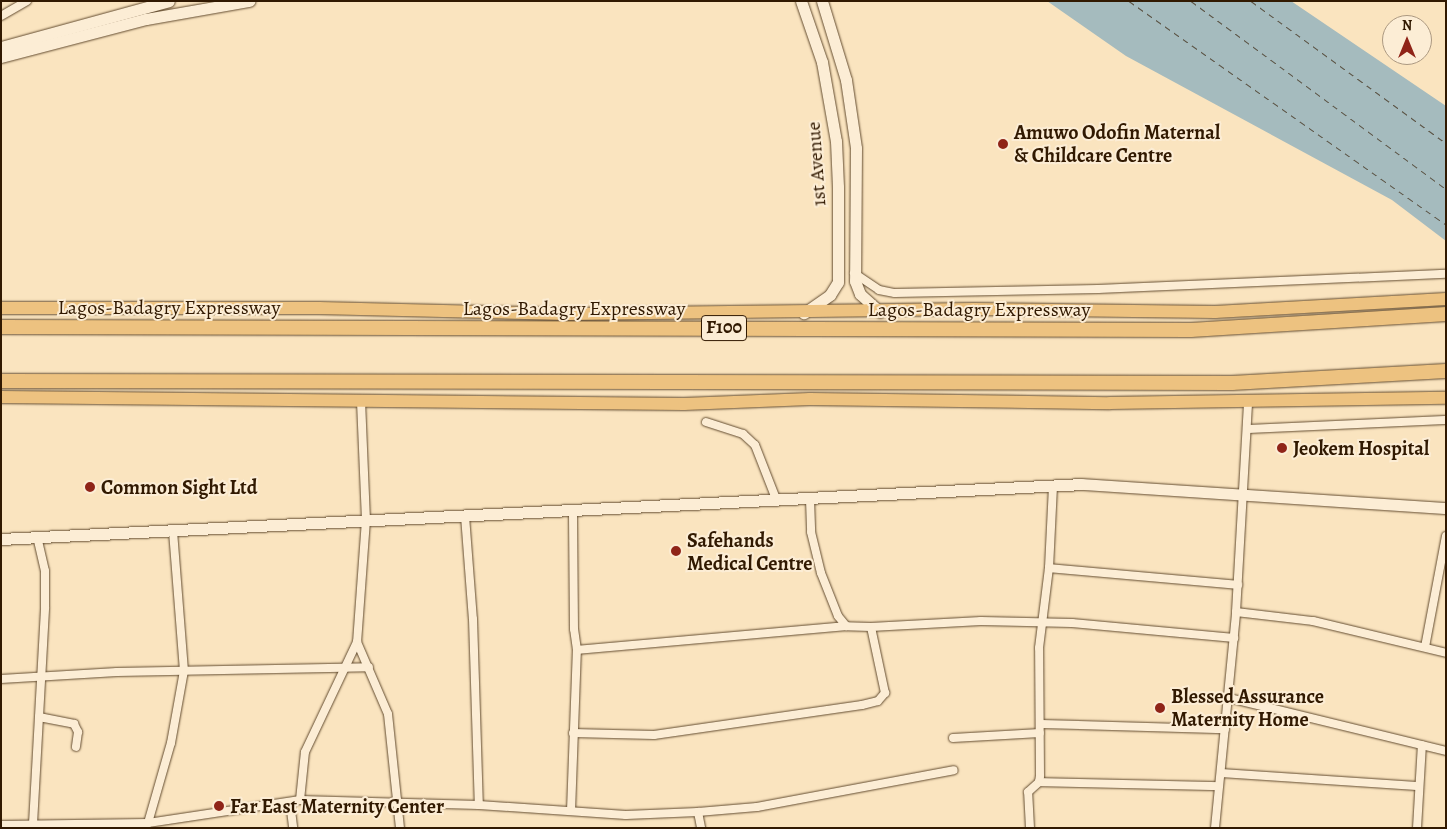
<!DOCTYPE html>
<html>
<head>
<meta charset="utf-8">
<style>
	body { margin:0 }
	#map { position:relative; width:1447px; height:829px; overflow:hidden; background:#fae4bf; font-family:Alegreya,serif }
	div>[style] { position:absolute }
	.water>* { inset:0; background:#a5bbbe }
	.ferry>* { height:1px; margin-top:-0.5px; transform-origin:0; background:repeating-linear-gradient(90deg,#5a5243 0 6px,transparent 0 11px) }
	.roads { filter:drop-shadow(0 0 1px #634c30) drop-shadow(0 0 1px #634c30) }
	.street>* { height:8px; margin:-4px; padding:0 4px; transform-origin:4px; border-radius:4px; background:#fcedd5 }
	.secondary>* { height:11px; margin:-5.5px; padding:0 5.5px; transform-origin:5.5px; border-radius:5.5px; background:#fcedd5 }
	.primary>* { height:12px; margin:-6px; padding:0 6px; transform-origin:6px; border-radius:6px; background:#edc280 }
	.highway>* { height:14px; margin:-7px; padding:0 7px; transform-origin:7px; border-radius:7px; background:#edc280 }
	.dots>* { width:14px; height:14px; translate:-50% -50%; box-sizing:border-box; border:2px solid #fcedd5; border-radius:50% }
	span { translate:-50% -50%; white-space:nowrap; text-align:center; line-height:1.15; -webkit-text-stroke:4px #fcedd5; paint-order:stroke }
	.shield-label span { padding:1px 4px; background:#fcedd5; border:1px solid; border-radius:4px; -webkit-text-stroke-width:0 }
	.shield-label { font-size:19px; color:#311901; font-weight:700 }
	.poi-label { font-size:20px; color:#311901; font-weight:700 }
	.left { translate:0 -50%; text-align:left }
	.street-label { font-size:20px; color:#311901 }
	.frame { position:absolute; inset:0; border:2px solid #311901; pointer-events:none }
	.north { position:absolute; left:1382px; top:15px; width:50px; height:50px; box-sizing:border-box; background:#fcedd5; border:1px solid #ab9880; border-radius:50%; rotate:0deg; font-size:14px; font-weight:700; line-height:20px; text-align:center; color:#311901 }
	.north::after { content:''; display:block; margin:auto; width:18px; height:22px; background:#8f2418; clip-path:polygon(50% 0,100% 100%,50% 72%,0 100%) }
</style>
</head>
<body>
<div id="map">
	<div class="water">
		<i style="clip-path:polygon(1047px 1px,1291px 1px,1446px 106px,1446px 241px,1392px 200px,1126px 56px)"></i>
	</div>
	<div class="ferry">
		<i style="left:1129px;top:1px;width:388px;rotate:35.2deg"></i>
		<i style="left:1191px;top:1px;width:317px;rotate:36.4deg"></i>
		<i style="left:1251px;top:1px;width:241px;rotate:36.1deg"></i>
	</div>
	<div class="roads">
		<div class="street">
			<i style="left:1px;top:16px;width:30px;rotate:-30deg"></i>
			<i style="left:854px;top:273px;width:30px;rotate:34deg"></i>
			<i style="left:879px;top:290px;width:16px;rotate:11deg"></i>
			<i style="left:895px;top:293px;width:203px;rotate:-1.1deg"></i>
			<i style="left:1098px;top:289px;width:348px;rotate:-2.5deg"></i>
			<i style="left:361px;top:401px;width:119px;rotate:87.6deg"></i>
			<i style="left:366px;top:520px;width:122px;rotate:94.2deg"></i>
			<i style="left:357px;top:642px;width:78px;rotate:66.7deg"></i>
			<i style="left:388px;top:714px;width:115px;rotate:84deg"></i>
			<i style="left:706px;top:422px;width:39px;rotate:18deg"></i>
			<i style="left:743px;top:434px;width:16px;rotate:43deg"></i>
			<i style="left:755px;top:445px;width:58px;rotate:68.7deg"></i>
			<i style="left:1247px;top:429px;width:199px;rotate:-2.6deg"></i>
			<i style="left:810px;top:499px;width:33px;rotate:88deg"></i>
			<i style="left:811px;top:532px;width:42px;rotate:76.3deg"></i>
			<i style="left:821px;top:573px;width:46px;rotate:68.4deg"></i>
			<i style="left:838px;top:616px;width:13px;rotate:51deg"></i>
			<i style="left:465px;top:516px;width:103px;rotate:85.6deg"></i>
			<i style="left:473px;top:619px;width:186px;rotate:88.2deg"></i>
			<i style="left:1049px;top:568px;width:190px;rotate:5.1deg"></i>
			<i style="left:1236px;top:612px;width:78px;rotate:6.7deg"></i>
			<i style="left:1313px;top:621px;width:137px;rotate:13.5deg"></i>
			<i style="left:871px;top:627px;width:110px;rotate:-3.1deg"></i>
			<i style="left:981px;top:621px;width:91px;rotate:1.3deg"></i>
			<i style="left:1072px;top:623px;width:163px;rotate:5.3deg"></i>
			<i style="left:1425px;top:647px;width:113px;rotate:-79.3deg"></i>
			<i style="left:1px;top:679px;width:116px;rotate:-3.5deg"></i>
			<i style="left:117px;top:672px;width:252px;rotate:-1.1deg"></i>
			<i style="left:1229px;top:698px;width:223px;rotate:13.7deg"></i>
			<i style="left:39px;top:717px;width:36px;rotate:11deg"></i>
			<i style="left:74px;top:724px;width:9px;rotate:63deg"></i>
			<i style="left:78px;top:732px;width:15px;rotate:98deg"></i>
			<i style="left:1041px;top:724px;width:184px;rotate:1.6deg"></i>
			<i style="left:573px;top:733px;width:81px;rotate:1.4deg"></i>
			<i style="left:654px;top:735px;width:210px;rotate:-8.2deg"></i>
			<i style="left:862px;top:705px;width:16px;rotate:-14deg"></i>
			<i style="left:878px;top:701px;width:11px;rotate:-49deg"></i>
			<i style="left:885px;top:693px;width:67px;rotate:-102deg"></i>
			<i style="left:871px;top:627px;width:25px;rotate:-178deg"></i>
			<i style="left:846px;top:626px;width:270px;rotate:174.9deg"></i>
			<i style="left:953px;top:738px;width:87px;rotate:-3.3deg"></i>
			<i style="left:1221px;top:773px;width:196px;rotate:3.8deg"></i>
			<i style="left:1039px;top:782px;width:179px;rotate:1.3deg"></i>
			<i style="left:300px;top:800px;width:48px;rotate:-84.1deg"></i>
			<i style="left:305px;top:752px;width:122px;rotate:-64.7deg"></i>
			<i style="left:290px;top:802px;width:26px;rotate:83deg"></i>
			<i style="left:571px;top:811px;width:161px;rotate:-87.9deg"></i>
			<i style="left:577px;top:650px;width:21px;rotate:-98deg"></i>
			<i style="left:574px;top:629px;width:116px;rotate:-90.5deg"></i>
			<i style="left:698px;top:812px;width:16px;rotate:79deg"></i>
			<i style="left:148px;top:823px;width:83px;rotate:-74deg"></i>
			<i style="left:171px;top:743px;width:73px;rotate:-79.8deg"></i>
			<i style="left:184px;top:671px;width:141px;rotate:-94.5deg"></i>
			<i style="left:33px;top:824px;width:217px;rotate:-86.8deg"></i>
			<i style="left:45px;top:607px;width:36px;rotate:-90deg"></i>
			<i style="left:45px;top:571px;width:35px;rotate:-103deg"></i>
			<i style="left:1px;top:825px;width:147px;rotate:-0.8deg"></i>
			<i style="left:148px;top:823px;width:154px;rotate:-8.6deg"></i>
			<i style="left:300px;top:800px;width:179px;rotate:1.6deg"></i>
			<i style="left:479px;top:805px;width:147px;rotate:3.9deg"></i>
			<i style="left:626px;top:815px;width:72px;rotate:-2.4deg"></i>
			<i style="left:698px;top:812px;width:59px;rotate:-4.8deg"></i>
			<i style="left:757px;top:807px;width:200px;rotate:-10.6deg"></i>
			<i style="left:1030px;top:828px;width:36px;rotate:-93deg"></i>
			<i style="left:1028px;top:792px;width:15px;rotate:-42deg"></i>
			<i style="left:1039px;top:782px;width:6px;rotate:-81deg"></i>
			<i style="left:1040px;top:776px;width:128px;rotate:-90.4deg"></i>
			<i style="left:1039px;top:648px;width:81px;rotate:-82.9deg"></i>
			<i style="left:1049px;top:568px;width:82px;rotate:-87.2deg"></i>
			<i style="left:1215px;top:828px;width:217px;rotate:-84.4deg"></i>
			<i style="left:1236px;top:612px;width:210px;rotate:-86.7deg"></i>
			<i style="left:1417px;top:828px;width:83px;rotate:-86.6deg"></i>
		</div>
		<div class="secondary">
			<i style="left:801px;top:1px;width:65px;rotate:71deg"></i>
			<i style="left:822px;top:62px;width:80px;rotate:80deg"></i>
			<i style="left:836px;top:141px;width:46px;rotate:87.5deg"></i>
			<i style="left:838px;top:187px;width:95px;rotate:90deg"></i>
			<i style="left:838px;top:282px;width:15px;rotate:122deg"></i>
			<i style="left:830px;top:295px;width:32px;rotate:145deg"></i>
			<i style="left:822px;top:1px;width:83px;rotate:73.1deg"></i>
			<i style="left:846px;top:80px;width:69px;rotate:81.6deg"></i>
			<i style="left:856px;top:148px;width:133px;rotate:90.4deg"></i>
			<i style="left:855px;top:281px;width:14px;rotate:69deg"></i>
			<i style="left:860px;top:294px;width:27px;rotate:42deg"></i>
			<i style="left:1px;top:47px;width:174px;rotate:-15.3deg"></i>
			<i style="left:1px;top:57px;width:150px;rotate:-14.7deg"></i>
			<i style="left:146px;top:19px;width:105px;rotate:-9.9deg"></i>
			<i style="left:1px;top:539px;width:1082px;rotate:-2.91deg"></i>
			<i style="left:1082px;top:484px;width:365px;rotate:3.8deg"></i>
		</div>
		<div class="primary">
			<i style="left:1px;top:308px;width:318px"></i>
			<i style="left:319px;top:308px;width:249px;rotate:1.4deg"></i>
			<i style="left:568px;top:314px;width:406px;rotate:-0.7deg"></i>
			<i style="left:974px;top:309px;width:241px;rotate:0.7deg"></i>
			<i style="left:1215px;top:312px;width:231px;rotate:-3.2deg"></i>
			<i style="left:1px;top:397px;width:683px;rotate:0.59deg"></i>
			<i style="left:684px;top:404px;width:126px;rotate:-2.3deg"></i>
			<i style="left:810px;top:399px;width:300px;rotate:0.8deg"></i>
			<i style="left:1110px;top:403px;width:336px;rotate:-0.9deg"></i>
		</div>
		<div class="highway">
			<i style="left:1px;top:327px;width:1190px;rotate:0.14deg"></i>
			<i style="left:1191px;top:330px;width:256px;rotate:-3.6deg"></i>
			<i style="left:1px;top:381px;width:1231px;rotate:0.09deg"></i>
			<i style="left:1232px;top:383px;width:214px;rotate:-3.2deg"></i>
		</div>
	</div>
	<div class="dots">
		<i style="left:1003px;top:144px;background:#8f2418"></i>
		<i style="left:1282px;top:448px;background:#8f2418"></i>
		<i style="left:90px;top:487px;background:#8f2418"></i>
		<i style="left:676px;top:551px;background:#8f2418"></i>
		<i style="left:1160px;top:708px;background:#8f2418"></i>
		<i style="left:219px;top:806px;background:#8f2418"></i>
	</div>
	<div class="shield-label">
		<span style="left:724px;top:328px">F100</span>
	</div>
	<div class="poi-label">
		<span class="left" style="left:1014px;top:144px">Amuwo Odofin Maternal<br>&amp; Childcare Centre</span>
		<span class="left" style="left:1293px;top:448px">Jeokem Hospital</span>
		<span class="left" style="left:101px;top:487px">Common Sight Ltd</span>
		<span class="left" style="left:687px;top:552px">Safehands<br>Medical Centre</span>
		<span class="left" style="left:1171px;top:708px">Blessed Assurance<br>Maternity Home</span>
		<span class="left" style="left:230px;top:806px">Far East Maternity Center</span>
	</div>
	<div class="street-label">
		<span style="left:816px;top:164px;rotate:-94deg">1st Avenue</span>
		<span style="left:169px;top:307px">Lagos-Badagry Expressway</span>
		<span style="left:574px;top:308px">Lagos-Badagry Expressway</span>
		<span style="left:979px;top:309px">Lagos-Badagry Expressway</span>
	</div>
	<div class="frame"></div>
	<div class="north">N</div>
</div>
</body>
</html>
